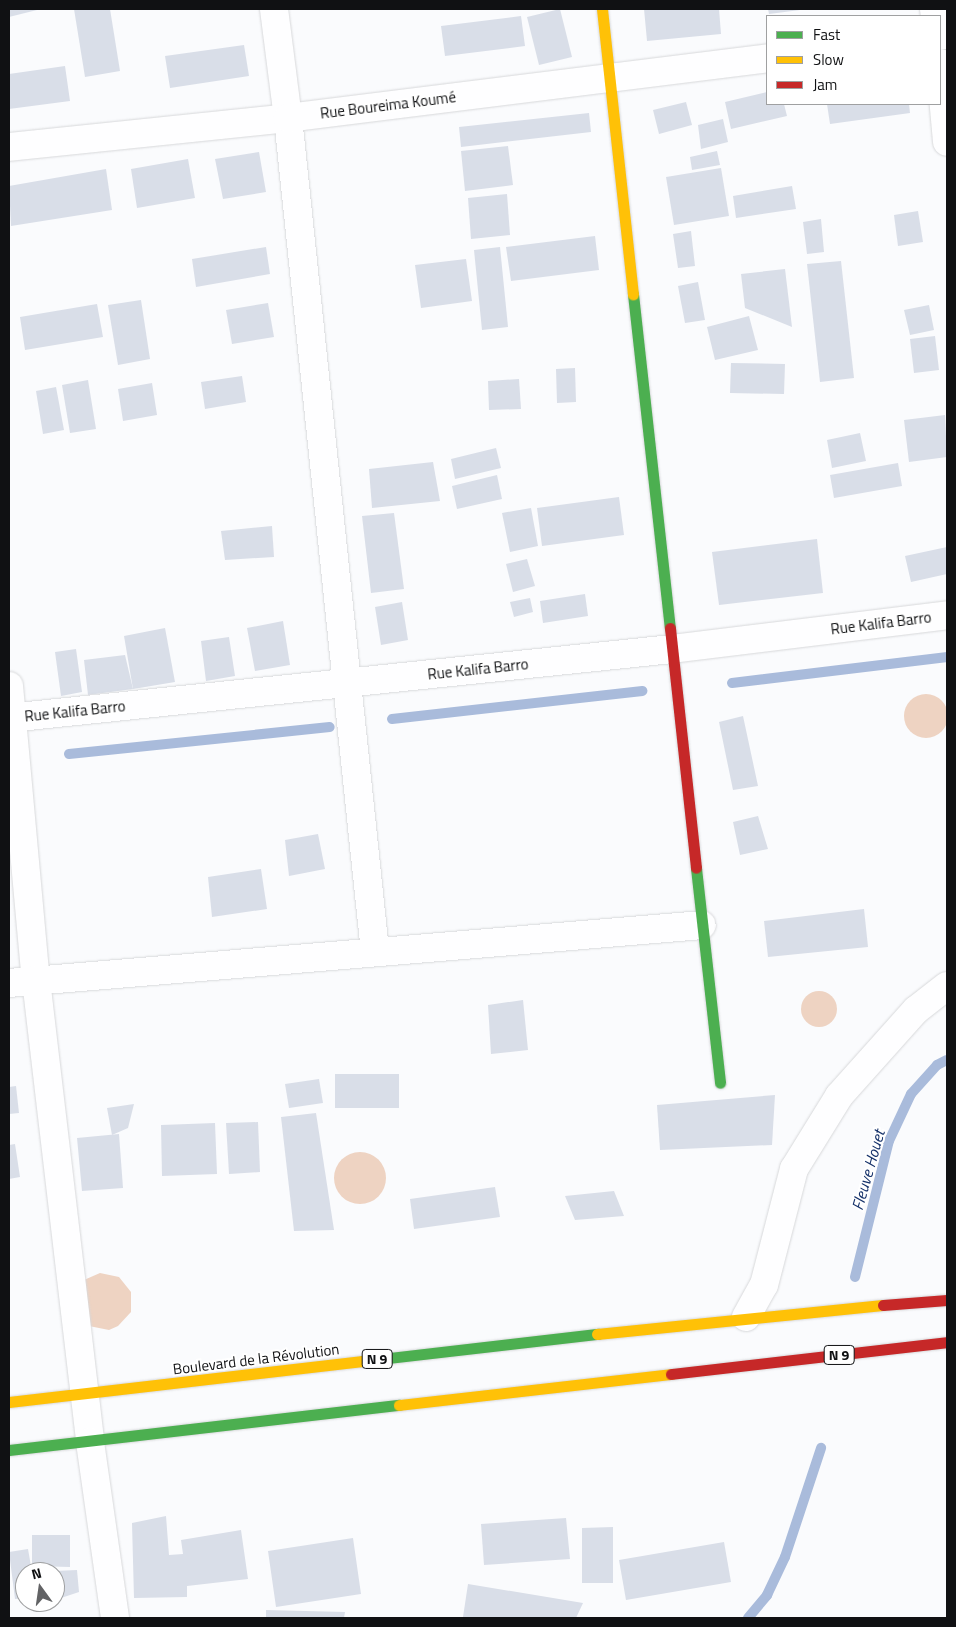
<!DOCTYPE html>
<html>
<head>
<meta charset="utf-8">
<style>
	body { margin:0 }
	#map { position:relative; width:956px; height:1627px; overflow:hidden; background:#fafbfd; font-family:"Titillium Web",sans-serif }
	div>[style] { position:absolute }
	.forest>* { inset:0; background:#eed3c2 }
	.round { border-radius:50% }
	.stream>* { height:10px; margin:-5px; padding:0 5px; transform-origin:5px; border-radius:5px; background:#a9bbdb }
	.building>* { inset:0; background:#d9dee8 }
	.roads { filter:drop-shadow(0 0 1px #d7d8da) drop-shadow(0 0 1px #d7d8da) }
	.street>* { height:28px; margin:-14px; padding:0 14px; transform-origin:14px; border-radius:14px; background:#fefeff }
	.fast>* { height:11px; margin:-5.5px; padding:0 5.5px; transform-origin:5.5px; border-radius:5.5px; background:#4caf50 }
	.slow>* { height:11px; margin:-5.5px; padding:0 5.5px; transform-origin:5.5px; border-radius:5.5px; background:#ffc107 }
	.jam>* { height:11px; margin:-5.5px; padding:0 5.5px; transform-origin:5.5px; border-radius:5.5px; background:#c62828 }
	span { translate:-50% -50%; white-space:nowrap; text-align:center; line-height:1.15; -webkit-text-stroke:4px #fff; paint-order:stroke }
	.shield-label span { padding:1px 4px; background:#fff; border:1px solid; border-radius:4px; -webkit-text-stroke-width:0 }
	.shield-label { font-size:14px; color:#101113; font-weight:700 }
	.street-label { font-size:15px; color:#101113 }
	.water-label { font-size:16px; color:#16326a; font-style:italic }
	.frame { position:absolute; inset:0; border:10px solid #101113; pointer-events:none }
	.legend { position:absolute; left:766px; top:15px; width:175px; height:90px; box-sizing:border-box; background:#fff; border:1px solid #9fa0a1; margin:0; padding:6px 9px; list-style:none; font-size:15px; color:#101113 }
	.legend li { display:flex; align-items:center; gap:10px; height:25px }
	.legend b { width:25px; border:1px solid #9fa0a1 }
	.north { position:absolute; left:15px; top:1562px; width:50px; height:50px; box-sizing:border-box; background:#fff; border:1px solid #9fa0a1; border-radius:50%; rotate:346deg; font-size:14px; font-weight:700; line-height:20px; text-align:center; color:#101113 }
	.north::after { content:''; display:block; margin:auto; width:18px; height:22px; background:#626365; clip-path:polygon(50% 0,100% 100%,50% 72%,0 100%) }
</style>
</head>
<body>
<div id="map">
	<div class="forest">
		<i class="round" style="left:904px;top:694px;width:44px;height:44px"></i>
		<i class="round" style="left:801px;top:991px;width:36px;height:36px"></i>
		<i class="round" style="left:334px;top:1152px;width:52px;height:52px"></i>
		<i style="clip-path:polygon(100px 1273px,119px 1277px,131px 1292px,131px 1312px,118px 1326px,109px 1330px,89px 1326px,84px 1280px)"></i>
	</div>
	<div class="stream">
		<i style="left:732px;top:683px;width:217px;rotate:-6.9deg"></i>
		<i style="left:392px;top:719px;width:252px;rotate:-6.4deg"></i>
		<i style="left:69px;top:754px;width:262px;rotate:-5.9deg"></i>
		<i style="left:855px;top:1277px;width:140px;rotate:-76deg"></i>
		<i style="left:889px;top:1141px;width:52px;rotate:-64.9deg"></i>
		<i style="left:911px;top:1094px;width:39px;rotate:-48deg"></i>
		<i style="left:937px;top:1065px;width:11px;rotate:-27deg"></i>
		<i style="left:748px;top:1618px;width:30px;rotate:-50deg"></i>
		<i style="left:767px;top:1595px;width:42px;rotate:-64.7deg"></i>
		<i style="left:785px;top:1557px;width:115px;rotate:-71.7deg"></i>
	</div>
	<div class="building">
		<i style="clip-path:polygon(9px 9px,41px 9px,9px 17px)"></i>
		<i style="clip-path:polygon(74px 9px,110px 9px,120px 71px,85px 77px)"></i>
		<i style="clip-path:polygon(560px 9px,572px 57px,539px 65px,527px 17px)"></i>
		<i style="clip-path:polygon(644px 9px,719px 9px,721px 34px,647px 41px)"></i>
		<i style="clip-path:polygon(768px 9px,800px 9px,800px 10px,769px 14px)"></i>
		<i style="clip-path:polygon(521px 16px,525px 46px,445px 56px,441px 26px)"></i>
		<i style="clip-path:polygon(244px 45px,249px 76px,170px 88px,165px 56px)"></i>
		<i style="clip-path:polygon(65px 66px,70px 101px,9px 109px,9px 74px)"></i>
		<i style="clip-path:polygon(767px 92px,767px 104px,784px 104px,787px 116px,731px 129px,725px 102px)"></i>
		<i style="clip-path:polygon(686px 102px,692px 125px,659px 134px,653px 110px)"></i>
		<i style="clip-path:polygon(827px 104px,909px 104px,910px 113px,830px 124px)"></i>
		<i style="clip-path:polygon(589px 113px,591px 132px,461px 147px,459px 127px)"></i>
		<i style="clip-path:polygon(723px 119px,728px 142px,701px 149px,698px 125px)"></i>
		<i style="clip-path:polygon(508px 146px,513px 185px,465px 191px,461px 151px)"></i>
		<i style="clip-path:polygon(717px 151px,720px 165px,692px 170px,690px 157px)"></i>
		<i style="clip-path:polygon(259px 152px,266px 192px,223px 199px,215px 159px)"></i>
		<i style="clip-path:polygon(188px 159px,195px 198px,137px 208px,131px 169px)"></i>
		<i style="clip-path:polygon(721px 168px,729px 216px,674px 225px,666px 177px)"></i>
		<i style="clip-path:polygon(106px 169px,112px 210px,11px 226px,9px 186px)"></i>
		<i style="clip-path:polygon(792px 186px,796px 209px,736px 218px,733px 196px)"></i>
		<i style="clip-path:polygon(507px 194px,510px 235px,471px 239px,468px 198px)"></i>
		<i style="clip-path:polygon(918px 211px,923px 242px,898px 246px,894px 215px)"></i>
		<i style="clip-path:polygon(821px 219px,824px 252px,807px 254px,803px 222px)"></i>
		<i style="clip-path:polygon(691px 231px,695px 266px,678px 268px,673px 234px)"></i>
		<i style="clip-path:polygon(595px 236px,599px 270px,511px 281px,506px 247px)"></i>
		<i style="clip-path:polygon(266px 247px,270px 274px,196px 287px,192px 259px)"></i>
		<i style="clip-path:polygon(500px 247px,508px 327px,482px 330px,474px 250px)"></i>
		<i style="clip-path:polygon(466px 259px,472px 301px,421px 308px,415px 265px)"></i>
		<i style="clip-path:polygon(841px 261px,854px 378px,820px 382px,807px 264px)"></i>
		<i style="clip-path:polygon(785px 269px,792px 327px,745px 308px,741px 274px)"></i>
		<i style="clip-path:polygon(698px 282px,705px 320px,685px 323px,678px 286px)"></i>
		<i style="clip-path:polygon(141px 300px,150px 359px,118px 365px,108px 305px)"></i>
		<i style="clip-path:polygon(268px 303px,274px 337px,232px 344px,226px 310px)"></i>
		<i style="clip-path:polygon(97px 304px,103px 337px,25px 350px,20px 317px)"></i>
		<i style="clip-path:polygon(929px 305px,934px 330px,910px 335px,904px 310px)"></i>
		<i style="clip-path:polygon(749px 316px,758px 350px,715px 360px,707px 327px)"></i>
		<i style="clip-path:polygon(935px 336px,939px 370px,914px 373px,910px 339px)"></i>
		<i style="clip-path:polygon(731px 363px,785px 364px,784px 394px,730px 393px)"></i>
		<i style="clip-path:polygon(575px 368px,576px 402px,557px 403px,556px 369px)"></i>
		<i style="clip-path:polygon(242px 376px,246px 402px,205px 409px,201px 382px)"></i>
		<i style="clip-path:polygon(519px 379px,521px 409px,489px 410px,488px 381px)"></i>
		<i style="clip-path:polygon(88px 380px,96px 429px,70px 433px,62px 385px)"></i>
		<i style="clip-path:polygon(152px 383px,157px 415px,123px 421px,118px 389px)"></i>
		<i style="clip-path:polygon(56px 387px,64px 430px,43px 434px,36px 391px)"></i>
		<i style="clip-path:polygon(945px 415px,947px 457px,909px 462px,904px 420px)"></i>
		<i style="clip-path:polygon(860px 433px,866px 461px,832px 468px,827px 440px)"></i>
		<i style="clip-path:polygon(496px 448px,501px 468px,455px 479px,451px 459px)"></i>
		<i style="clip-path:polygon(433px 462px,440px 501px,372px 508px,369px 469px)"></i>
		<i style="clip-path:polygon(898px 463px,902px 486px,834px 498px,830px 475px)"></i>
		<i style="clip-path:polygon(497px 475px,502px 499px,457px 509px,452px 486px)"></i>
		<i style="clip-path:polygon(619px 497px,624px 535px,542px 546px,537px 508px)"></i>
		<i style="clip-path:polygon(531px 508px,538px 546px,510px 552px,502px 513px)"></i>
		<i style="clip-path:polygon(394px 513px,404px 589px,371px 593px,362px 516px)"></i>
		<i style="clip-path:polygon(272px 526px,274px 557px,225px 560px,221px 531px)"></i>
		<i style="clip-path:polygon(817px 539px,823px 593px,719px 605px,712px 552px)"></i>
		<i style="clip-path:polygon(947px 547px,947px 574px,911px 582px,905px 556px)"></i>
		<i style="clip-path:polygon(527px 559px,535px 586px,513px 592px,506px 564px)"></i>
		<i style="clip-path:polygon(585px 594px,588px 616px,543px 623px,540px 601px)"></i>
		<i style="clip-path:polygon(530px 598px,533px 612px,514px 617px,510px 602px)"></i>
		<i style="clip-path:polygon(402px 602px,408px 640px,381px 645px,375px 607px)"></i>
		<i style="clip-path:polygon(283px 621px,290px 665px,255px 671px,247px 628px)"></i>
		<i style="clip-path:polygon(165px 628px,175px 682px,133px 689px,124px 636px)"></i>
		<i style="clip-path:polygon(229px 637px,235px 676px,206px 681px,201px 641px)"></i>
		<i style="clip-path:polygon(76px 649px,82px 692px,61px 696px,55px 652px)"></i>
		<i style="clip-path:polygon(125px 655px,133px 689px,88px 695px,84px 660px)"></i>
		<i style="clip-path:polygon(743px 716px,758px 786px,733px 790px,719px 722px)"></i>
		<i style="clip-path:polygon(758px 816px,768px 849px,740px 855px,733px 822px)"></i>
		<i style="clip-path:polygon(318px 834px,325px 869px,289px 876px,285px 840px)"></i>
		<i style="clip-path:polygon(261px 869px,267px 909px,212px 917px,208px 877px)"></i>
		<i style="clip-path:polygon(864px 909px,868px 947px,768px 957px,764px 921px)"></i>
		<i style="clip-path:polygon(523px 1000px,528px 1050px,491px 1054px,488px 1005px)"></i>
		<i style="clip-path:polygon(335px 1074px,399px 1074px,399px 1108px,335px 1108px)"></i>
		<i style="clip-path:polygon(319px 1079px,323px 1103px,289px 1108px,285px 1084px)"></i>
		<i style="clip-path:polygon(16px 1086px,19px 1113px,9px 1114px,9px 1087px)"></i>
		<i style="clip-path:polygon(775px 1095px,772px 1145px,660px 1150px,657px 1105px)"></i>
		<i style="clip-path:polygon(134px 1104px,128px 1128px,112px 1135px,107px 1108px)"></i>
		<i style="clip-path:polygon(316px 1113px,334px 1230px,294px 1231px,281px 1117px)"></i>
		<i style="clip-path:polygon(258px 1122px,260px 1172px,229px 1174px,226px 1123px)"></i>
		<i style="clip-path:polygon(215px 1123px,217px 1174px,162px 1176px,161px 1125px)"></i>
		<i style="clip-path:polygon(119px 1134px,123px 1188px,82px 1191px,77px 1138px)"></i>
		<i style="clip-path:polygon(15px 1144px,20px 1177px,9px 1179px,9px 1145px)"></i>
		<i style="clip-path:polygon(495px 1187px,500px 1217px,414px 1229px,410px 1199px)"></i>
		<i style="clip-path:polygon(614px 1191px,624px 1216px,575px 1220px,565px 1196px)"></i>
		<i style="clip-path:polygon(166px 1516px,169px 1555px,183px 1554px,181px 1540px,241px 1530px,248px 1579px,187px 1586px,187px 1597px,134px 1598px,132px 1523px)"></i>
		<i style="clip-path:polygon(566px 1518px,570px 1559px,484px 1565px,481px 1524px)"></i>
		<i style="clip-path:polygon(613px 1527px,613px 1583px,582px 1583px,582px 1528px)"></i>
		<i style="clip-path:polygon(32px 1535px,70px 1535px,70px 1567px,32px 1566px)"></i>
		<i style="clip-path:polygon(353px 1538px,361px 1594px,276px 1607px,268px 1551px)"></i>
		<i style="clip-path:polygon(724px 1542px,731px 1582px,626px 1600px,619px 1560px)"></i>
		<i style="clip-path:polygon(28px 1549px,32px 1572px,25px 1572px,25px 1598px,15px 1599px,9px 1552px)"></i>
		<i style="clip-path:polygon(77px 1570px,79px 1592px,55px 1600px,55px 1571px)"></i>
		<i style="clip-path:polygon(468px 1584px,583px 1603px,576px 1618px,468px 1618px,463px 1617px)"></i>
		<i style="clip-path:polygon(266px 1610px,345px 1612px,344px 1618px,266px 1618px)"></i>
	</div>
	<div class="roads">
		<div class="street">
			<i style="left:274px;top:9px;width:110px;rotate:82.7deg"></i>
			<i style="left:288px;top:118px;width:838px;rotate:84.04deg"></i>
			<i style="left:934px;top:9px;width:7px;rotate:82deg"></i>
			<i style="left:940px;top:35px;width:7px"></i>
			<i style="left:940px;top:63px;width:79px;rotate:84.9deg"></i>
			<i style="left:9px;top:147px;width:281px;rotate:-5.9deg"></i>
			<i style="left:288px;top:118px;width:483px;rotate:-7.1deg"></i>
			<i style="left:9px;top:686px;width:295px;rotate:84.8deg"></i>
			<i style="left:36px;top:980px;width:465px;rotate:83.3deg"></i>
			<i style="left:90px;top:1442px;width:178px;rotate:81.9deg"></i>
			<i style="left:9px;top:718px;width:667px;rotate:-5.94deg"></i>
			<i style="left:672px;top:649px;width:277px;rotate:-7deg"></i>
			<i style="left:9px;top:983px;width:695px;rotate:-4.78deg"></i>
			<i style="left:746px;top:1317px;width:37px;rotate:-61deg"></i>
			<i style="left:764px;top:1285px;width:120px;rotate:-75.5deg"></i>
			<i style="left:794px;top:1169px;width:86px;rotate:-58.3deg"></i>
			<i style="left:839px;top:1096px;width:115px;rotate:-48.2deg"></i>
			<i style="left:916px;top:1010px;width:39px;rotate:-38deg"></i>
		</div>
		<div class="fast">
			<i style="left:633px;top:294px;width:336px;rotate:83.7deg"></i>
			<i style="left:696px;top:868px;width:216px;rotate:83.6deg"></i>
			<i style="left:363px;top:1361px;width:236px;rotate:-6.6deg"></i>
			<i style="left:9px;top:1450px;width:393px;rotate:-6.6deg"></i>
		</div>
		<div class="slow">
			<i style="left:602px;top:9px;width:287px;rotate:83.8deg"></i>
			<i style="left:597px;top:1334px;width:287px;rotate:-5.8deg"></i>
			<i style="left:9px;top:1402px;width:356px;rotate:-6.6deg"></i>
			<i style="left:399px;top:1405px;width:274px;rotate:-6.5deg"></i>
		</div>
		<div class="jam">
			<i style="left:670px;top:628px;width:241px;rotate:83.8deg"></i>
			<i style="left:883px;top:1305px;width:64px;rotate:-4.5deg"></i>
			<i style="left:671px;top:1374px;width:278px;rotate:-6.6deg"></i>
		</div>
	</div>
	<div class="shield-label">
		<span style="left:839px;top:1355px">N 9</span>
		<span style="left:377px;top:1359px">N 9</span>
	</div>
	<div class="street-label">
		<span style="left:388px;top:105px;rotate:-7deg">Rue Boureima Koumé</span>
		<span style="left:881px;top:623px;rotate:-7deg">Rue Kalifa Barro</span>
		<span style="left:478px;top:669px;rotate:-6deg">Rue Kalifa Barro</span>
		<span style="left:75px;top:711px;rotate:-6deg">Rue Kalifa Barro</span>
		<span style="left:256px;top:1359px;rotate:-7deg">Boulevard de la Révolution</span>
	</div>
	<div class="water-label">
		<span style="left:868px;top:1170px;rotate:-74deg">Fleuve Houet</span>
	</div>
	<div class="frame"></div>
	<ul class="legend">
	<li><b style="height:6px;background:#4caf50"></b>Fast</li>
	<li><b style="height:6px;background:#ffc107"></b>Slow</li>
	<li><b style="height:6px;background:#c62828"></b>Jam</li>
	</ul>
	<div class="north">N</div>
</div>
</body>
</html>
